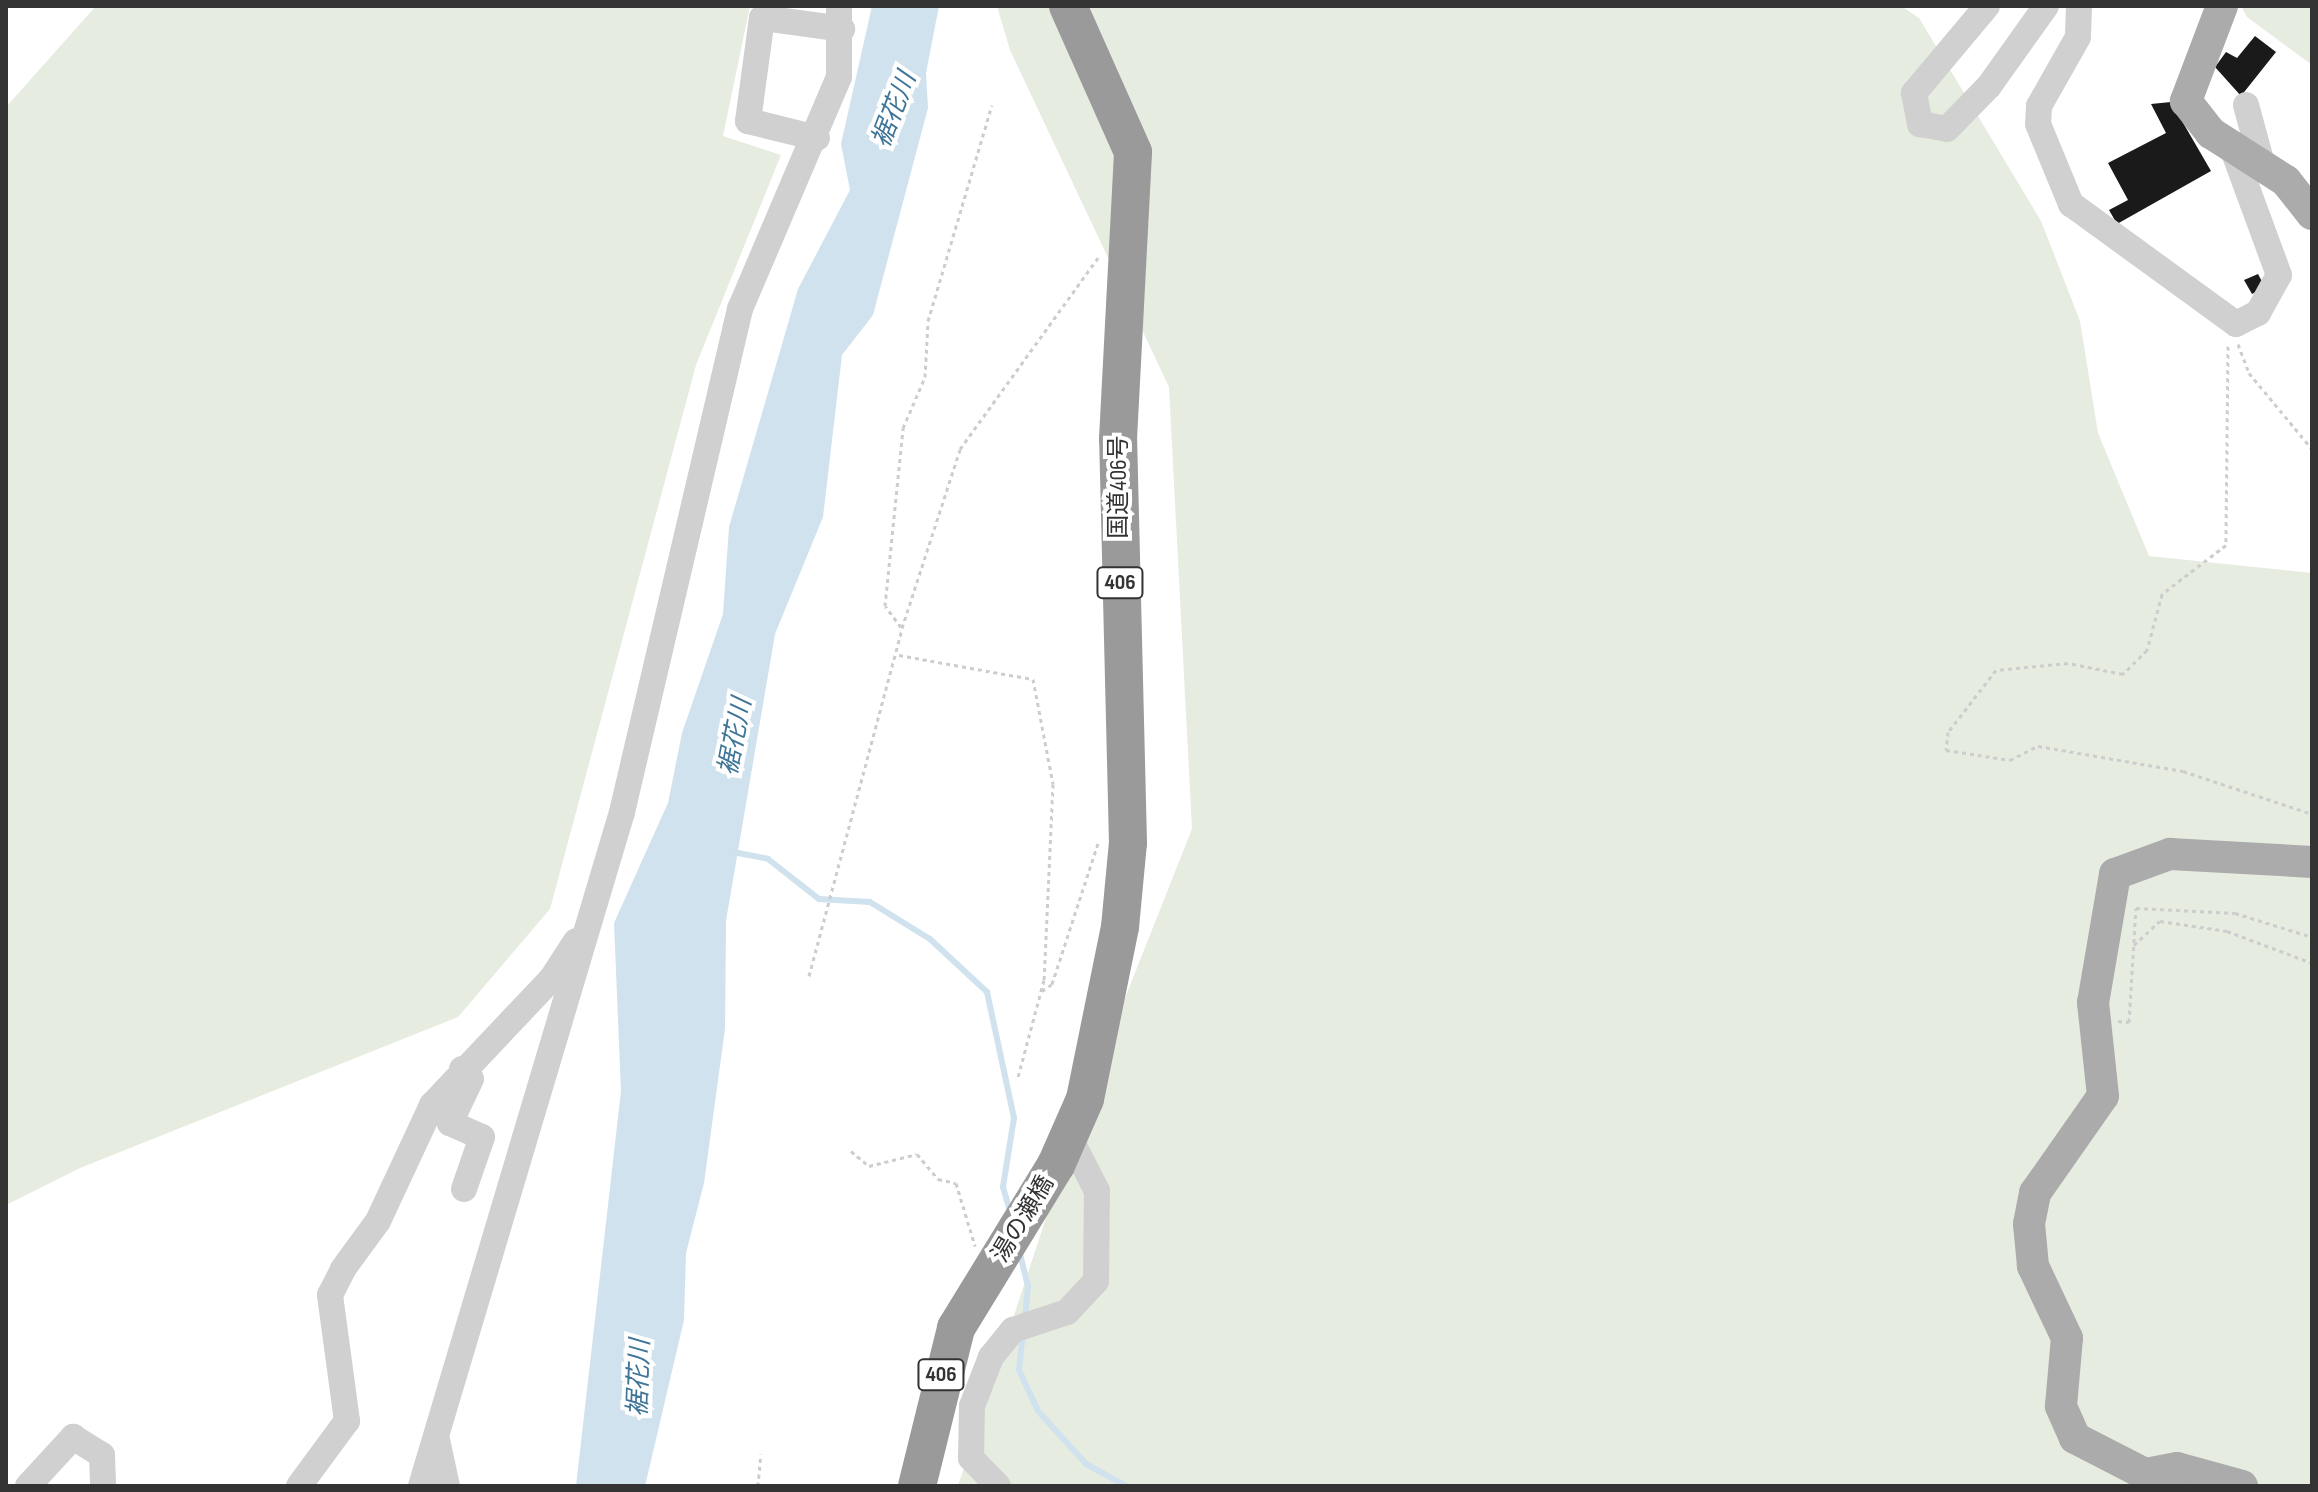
<!DOCTYPE html>
<html>
<head>
<meta charset="utf-8">
<style>
	body { margin:0 }
	#map { position:relative; width:2318px; height:1492px; overflow:hidden; background:#fff; font-family:"Sofia Sans Condensed","Noto Sans JP",sans-serif }
	div>[style] { position:absolute }
	.green>* { inset:0; background:#e6ecdf }
	.water>* { inset:0; background:#cfe2ee }
	.stream>* { height:6px; margin:-3px; padding:0 3px; transform-origin:3px; border-radius:3px; background:#cfe2ee }
	.building>* { inset:0; background:#1a1a1a }
	.path>* { height:3px; margin-top:-1.5px; transform-origin:0; background:repeating-linear-gradient(90deg,#cdcdcd 0 4px,transparent 0 8px) }
	.minor>* { height:26px; margin:-13px; padding:0 13px; transform-origin:13px; border-radius:13px; background:#d0d0d0 }
	.major>* { height:32px; margin:-16px; padding:0 16px; transform-origin:16px; border-radius:16px; background:#ababab }
	.highway>* { height:38px; margin:-19px; padding:0 19px; transform-origin:19px; border-radius:19px; background:#9a9a9a }
	span { translate:-50% -50%; white-space:nowrap; text-align:center; line-height:1.15; -webkit-text-stroke:8px #fff; paint-order:stroke }
	.shield-label span { padding:2px 6px; background:#fff; border:2px solid; border-radius:6px; -webkit-text-stroke-width:0 }
	.shield-label { font-size:22px; color:#333; font-weight:700 }
	.street-label { font-size:24px; color:#333 }
	.water-label { font-size:26px; color:#3f7597; font-style:italic }
	.frame { position:absolute; inset:0; border:8px solid #333; pointer-events:none }
</style>
</head>
<body>
<div id="map">
	<div class="green">
		<i style="clip-path:polygon(96px 6px,750px 6px,723px 136px,781px 155px,696px 365px,550px 909px,458px 1017px,80px 1168px,6px 1205px,6px 107px)"></i>
		<i style="clip-path:polygon(997px 6px,1901px 6px,1919px 18px,2041px 221px,2080px 321px,2098px 433px,2149px 556px,2312px 573px,2312px 1486px,958px 1486px,1085px 1099px,1192px 829px,1169px 387px,1010px 50px)"></i>
		<i style="clip-path:polygon(2241px 6px,2312px 6px,2312px 65px,2247px 17px)"></i>
	</div>
	<div class="water">
		<i style="clip-path:polygon(872px 6px,939px 6px,926px 73px,928px 108px,873px 315px,842px 355px,823px 517px,775px 634px,726px 921px,725px 1029px,704px 1183px,686px 1253px,684px 1320px,645px 1486px,576px 1486px,621px 1091px,614px 923px,668px 803px,682px 733px,723px 614px,729px 527px,798px 289px,850px 190px,841px 144px)"></i>
	</div>
	<div class="stream">
		<i style="left:733px;top:852px;width:36px;rotate:11deg"></i>
		<i style="left:768px;top:859px;width:65px;rotate:38.1deg"></i>
		<i style="left:819px;top:899px;width:51px;rotate:3.4deg"></i>
		<i style="left:870px;top:902px;width:70px;rotate:31.7deg"></i>
		<i style="left:930px;top:939px;width:78px;rotate:42.9deg"></i>
		<i style="left:987px;top:992px;width:129px;rotate:77.9deg"></i>
		<i style="left:1014px;top:1118px;width:70px;rotate:99.1deg"></i>
		<i style="left:1003px;top:1187px;width:26px;rotate:74deg"></i>
		<i style="left:1019px;top:1250px;width:36px;rotate:76deg"></i>
		<i style="left:1028px;top:1285px;width:32px;rotate:95deg"></i>
		<i style="left:1023px;top:1332px;width:38px;rotate:96deg"></i>
		<i style="left:1019px;top:1370px;width:45px;rotate:65.1deg"></i>
		<i style="left:1038px;top:1411px;width:72px;rotate:47.8deg"></i>
		<i style="left:1086px;top:1464px;width:46px;rotate:28.8deg"></i>
	</div>
	<div class="building">
		<i style="clip-path:polygon(2255px 36px,2276px 52px,2241px 96px,2215px 67px,2226px 52px,2237px 58px)"></i>
		<i style="clip-path:polygon(2171px 102px,2211px 171px,2117px 224px,2109px 210px,2128px 200px,2108px 163px,2166px 133px,2151px 104px)"></i>
		<i style="clip-path:polygon(2258px 274px,2265px 287px,2252px 294px,2244px 280px)"></i>
	</div>
	<div class="path">
		<i style="left:2238px;top:344px;width:31px;rotate:69deg"></i>
		<i style="left:2249px;top:373px;width:99px;rotate:50.3deg"></i>
		<i style="left:2228px;top:346px;width:199px;rotate:90.6deg"></i>
		<i style="left:2226px;top:545px;width:81px;rotate:142.6deg"></i>
		<i style="left:2162px;top:594px;width:58px;rotate:105deg"></i>
		<i style="left:2147px;top:650px;width:34px;rotate:135deg"></i>
		<i style="left:2123px;top:674px;width:56px;rotate:-168.7deg"></i>
		<i style="left:2068px;top:663px;width:72px;rotate:174.4deg"></i>
		<i style="left:1996px;top:670px;width:78px;rotate:127.7deg"></i>
		<i style="left:1948px;top:732px;width:18px;rotate:96deg"></i>
		<i style="left:1946px;top:750px;width:65px;rotate:8.9deg"></i>
		<i style="left:2010px;top:760px;width:31px;rotate:-27deg"></i>
		<i style="left:2038px;top:746px;width:147px;rotate:9.8deg"></i>
		<i style="left:2183px;top:771px;width:136px;rotate:18.4deg"></i>
		<i style="left:901px;top:627px;width:26px;rotate:-127deg"></i>
		<i style="left:885px;top:606px;width:179px;rotate:-84.2deg"></i>
		<i style="left:903px;top:428px;width:56px;rotate:-66.7deg"></i>
		<i style="left:925px;top:377px;width:56px;rotate:-86.9deg"></i>
		<i style="left:928px;top:321px;width:225px;rotate:-73.5deg"></i>
		<i style="left:899px;top:655px;width:136px;rotate:10.2deg"></i>
		<i style="left:1033px;top:679px;width:107px;rotate:79.2deg"></i>
		<i style="left:1053px;top:784px;width:196px;rotate:92.6deg"></i>
		<i style="left:1044px;top:980px;width:100px;rotate:105deg"></i>
		<i style="left:2134px;top:945px;width:35px;rotate:-43deg"></i>
		<i style="left:2160px;top:921px;width:68px;rotate:8.5deg"></i>
		<i style="left:2227px;top:931px;width:91px;rotate:20.6deg"></i>
		<i style="left:809px;top:976px;width:360px;rotate:-75deg"></i>
		<i style="left:902px;top:628px;width:188px;rotate:-72deg"></i>
		<i style="left:960px;top:449px;width:236px;rotate:-54.2deg"></i>
		<i style="left:1042px;top:991px;width:12px;rotate:-35deg"></i>
		<i style="left:1052px;top:984px;width:148px;rotate:-71.9deg"></i>
		<i style="left:2118px;top:1021px;width:11px;rotate:5deg"></i>
		<i style="left:2129px;top:1022px;width:114px;rotate:-86.5deg"></i>
		<i style="left:2136px;top:908px;width:99px;rotate:2.9deg"></i>
		<i style="left:2235px;top:913px;width:81px;rotate:17.3deg"></i>
		<i style="left:851px;top:1151px;width:23px;rotate:40deg"></i>
		<i style="left:869px;top:1166px;width:49px;rotate:-14deg"></i>
		<i style="left:917px;top:1154px;width:33px;rotate:50deg"></i>
		<i style="left:938px;top:1179px;width:18px;rotate:13deg"></i>
		<i style="left:956px;top:1183px;width:66px;rotate:73.2deg"></i>
		<i style="left:758px;top:1486px;width:32px;rotate:-85deg"></i>
	</div>
	<div class="minor">
		<i style="left:1987px;top:6px;width:114px;rotate:130deg"></i>
		<i style="left:1914px;top:93px;width:32px;rotate:79deg"></i>
		<i style="left:1920px;top:124px;width:27px;rotate:10deg"></i>
		<i style="left:1947px;top:129px;width:60px;rotate:-45.7deg"></i>
		<i style="left:1989px;top:86px;width:98px;rotate:-54.5deg"></i>
		<i style="left:2079px;top:6px;width:31px;rotate:92deg"></i>
		<i style="left:2078px;top:37px;width:79px;rotate:119.5deg"></i>
		<i style="left:2039px;top:106px;width:18px;rotate:93deg"></i>
		<i style="left:2038px;top:124px;width:87px;rotate:67.6deg"></i>
		<i style="left:2071px;top:204px;width:204px;rotate:36deg"></i>
		<i style="left:2236px;top:324px;width:25px;rotate:-27deg"></i>
		<i style="left:2258px;top:313px;width:43px;rotate:-61.1deg"></i>
		<i style="left:2279px;top:275px;width:136px;rotate:-110.2deg"></i>
		<i style="left:2246px;top:105px;width:61px;rotate:74.8deg"></i>
		<i style="left:817px;top:138px;width:71px;rotate:-166.2deg"></i>
		<i style="left:748px;top:121px;width:104px;rotate:-82.3deg"></i>
		<i style="left:762px;top:18px;width:81px;rotate:7.8deg"></i>
		<i style="left:462px;top:1069px;width:13px;rotate:48deg"></i>
		<i style="left:471px;top:1079px;width:49px;rotate:115.5deg"></i>
		<i style="left:450px;top:1123px;width:35px;rotate:24deg"></i>
		<i style="left:482px;top:1137px;width:55px;rotate:109.1deg"></i>
		<i style="left:437px;top:1440px;width:47px;rotate:77.7deg"></i>
		<i style="left:28px;top:1486px;width:67px;rotate:-47.4deg"></i>
		<i style="left:73px;top:1437px;width:34px;rotate:32deg"></i>
		<i style="left:102px;top:1455px;width:31px;rotate:88deg"></i>
		<i style="left:299px;top:1486px;width:81px;rotate:-53.6deg"></i>
		<i style="left:347px;top:1421px;width:127px;rotate:-97.7deg"></i>
		<i style="left:330px;top:1295px;width:29px;rotate:-63deg"></i>
		<i style="left:343px;top:1269px;width:59px;rotate:-53.9deg"></i>
		<i style="left:378px;top:1221px;width:128px;rotate:-65deg"></i>
		<i style="left:432px;top:1105px;width:175px;rotate:-46.6deg"></i>
		<i style="left:552px;top:978px;width:44px;rotate:-57deg"></i>
		<i style="left:421px;top:1486px;width:703px;rotate:-73.39deg"></i>
		<i style="left:622px;top:812px;width:517px;rotate:-76.8deg"></i>
		<i style="left:740px;top:309px;width:252px;rotate:-66.9deg"></i>
		<i style="left:839px;top:77px;width:71px;rotate:-90deg"></i>
		<i style="left:998px;top:1486px;width:39px;rotate:-134deg"></i>
		<i style="left:971px;top:1458px;width:52px;rotate:-88.9deg"></i>
		<i style="left:972px;top:1406px;width:53px;rotate:-68.8deg"></i>
		<i style="left:991px;top:1357px;width:35px;rotate:-51deg"></i>
		<i style="left:1013px;top:1330px;width:57px;rotate:-18.4deg"></i>
		<i style="left:1067px;top:1312px;width:42px;rotate:-46.9deg"></i>
		<i style="left:1096px;top:1281px;width:90px;rotate:-89.4deg"></i>
		<i style="left:1097px;top:1191px;width:59px;rotate:-117deg"></i>
	</div>
	<div class="major">
		<i style="left:2222px;top:6px;width:102px;rotate:110.8deg"></i>
		<i style="left:2186px;top:101px;width:41px;rotate:52deg"></i>
		<i style="left:2211px;top:133px;width:89px;rotate:32.6deg"></i>
		<i style="left:2286px;top:181px;width:42px;rotate:51.8deg"></i>
		<i style="left:2242px;top:1486px;width:67px;rotate:-164.5deg"></i>
		<i style="left:2177px;top:1468px;width:33px;rotate:169deg"></i>
		<i style="left:2145px;top:1474px;width:79px;rotate:-152.8deg"></i>
		<i style="left:2075px;top:1438px;width:35px;rotate:-114deg"></i>
		<i style="left:2061px;top:1406px;width:68px;rotate:-85deg"></i>
		<i style="left:2067px;top:1338px;width:80px;rotate:-115.3deg"></i>
		<i style="left:2033px;top:1266px;width:42px;rotate:-95.4deg"></i>
		<i style="left:2029px;top:1224px;width:32px;rotate:-79deg"></i>
		<i style="left:2035px;top:1193px;width:118px;rotate:-55deg"></i>
		<i style="left:2103px;top:1096px;width:94px;rotate:-96.1deg"></i>
		<i style="left:2093px;top:1003px;width:131px;rotate:-80.3deg"></i>
		<i style="left:2115px;top:874px;width:59px;rotate:-20deg"></i>
		<i style="left:2170px;top:854px;width:142px;rotate:3.2deg"></i>
	</div>
	<div class="highway">
		<i style="left:917px;top:1486px;width:163px;rotate:-76.1deg"></i>
		<i style="left:956px;top:1328px;width:191px;rotate:-58.5deg"></i>
		<i style="left:1056px;top:1165px;width:72px;rotate:-66.3deg"></i>
		<i style="left:1085px;top:1099px;width:176px;rotate:-78.5deg"></i>
		<i style="left:1120px;top:927px;width:84px;rotate:-84.6deg"></i>
		<i style="left:1128px;top:843px;width:404px;rotate:-91.4deg"></i>
		<i style="left:1118px;top:439px;width:287px;rotate:-87deg"></i>
		<i style="left:1133px;top:152px;width:160px;rotate:-114deg"></i>
	</div>
	<div class="shield-label">
		<span style="left:1120px;top:583px">406</span>
		<span style="left:941px;top:1375px">406</span>
	</div>
	<div class="street-label">
		<span style="left:1119px;top:487px;rotate:-90deg">国道406号</span>
		<span style="left:1023px;top:1219px;rotate:-59deg">湯の瀬橋</span>
	</div>
	<div class="water-label">
		<span style="left:895px;top:110px;rotate:-69deg">裾花川</span>
		<span style="left:736px;top:737px;rotate:-79deg">裾花川</span>
		<span style="left:640px;top:1378px;rotate:-88deg">裾花川</span>
	</div>
	<div class="frame"></div>
</div>
</body>
</html>
